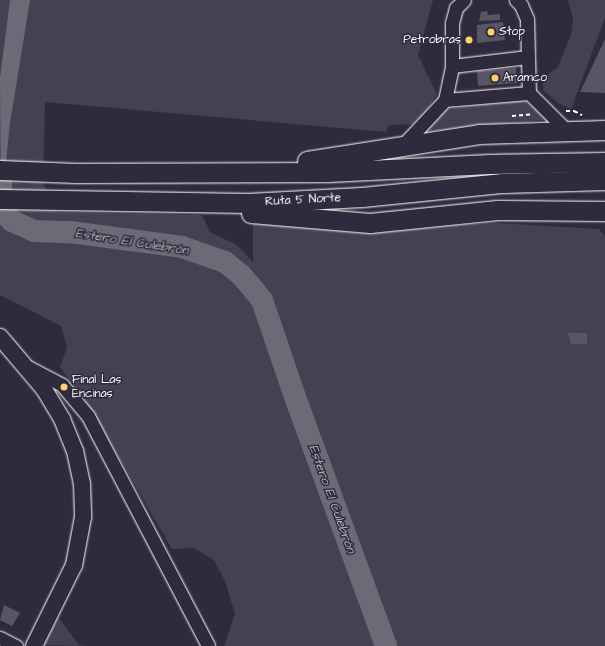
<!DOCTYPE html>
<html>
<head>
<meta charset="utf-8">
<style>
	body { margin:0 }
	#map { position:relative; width:605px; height:646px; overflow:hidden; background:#2f2a3d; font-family:"Architects Daughter",sans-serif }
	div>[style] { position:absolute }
	.green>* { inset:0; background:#464152 }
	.water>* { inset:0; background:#6d6a77 }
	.river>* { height:22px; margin:-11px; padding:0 11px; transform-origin:11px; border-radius:11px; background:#6d6a77 }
	.building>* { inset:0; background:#595564 }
	.path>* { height:2px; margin-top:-1px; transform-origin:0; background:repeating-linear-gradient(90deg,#fff 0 4px,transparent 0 7px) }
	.roads { filter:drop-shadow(0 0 1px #fff) drop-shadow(0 0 1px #fff) }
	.minor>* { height:13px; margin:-6.5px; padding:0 6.5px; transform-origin:6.5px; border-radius:6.5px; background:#2f2a3d }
	.major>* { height:16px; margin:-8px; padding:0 8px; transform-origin:8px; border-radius:8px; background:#2f2a3d }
	.highway>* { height:19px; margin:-9.5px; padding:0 9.5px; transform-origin:9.5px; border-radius:9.5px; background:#2f2a3d }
	.dots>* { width:11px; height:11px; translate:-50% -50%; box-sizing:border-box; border:2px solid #2f2a3d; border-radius:50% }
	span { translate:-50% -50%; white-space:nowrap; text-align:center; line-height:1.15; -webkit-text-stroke:3px #2f2a3d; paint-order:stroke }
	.poi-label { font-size:12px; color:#fff }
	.left { translate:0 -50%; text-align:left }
	.right { translate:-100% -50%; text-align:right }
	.street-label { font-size:12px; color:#fff }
	.water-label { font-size:13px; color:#b6b4bb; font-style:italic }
</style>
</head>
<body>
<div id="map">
	<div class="green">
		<i style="clip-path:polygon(0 0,433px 0,418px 55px,437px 94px,428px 109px,413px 124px,389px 125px,386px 132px,45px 102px,43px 184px,57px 212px,202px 215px,210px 232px,237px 245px,253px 262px,253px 224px,392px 228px,496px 223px,599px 229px,605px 236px,605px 646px,224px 646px,235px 614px,225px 581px,214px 560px,194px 548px,172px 549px,90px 408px,60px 367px,67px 347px,61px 326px,0 295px)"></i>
		<i style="clip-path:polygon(568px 0,605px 0,605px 18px,571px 109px,558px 103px,543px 90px,543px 83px,547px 75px,558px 67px,571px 35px,573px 19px)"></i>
		<i style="clip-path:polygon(522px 99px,550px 119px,422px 132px,442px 110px)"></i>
		<i style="clip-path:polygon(58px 617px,79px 645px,89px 646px,43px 645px)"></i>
	</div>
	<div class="water">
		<i style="clip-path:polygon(10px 0,30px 0,10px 123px,1px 210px,0 78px)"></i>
	</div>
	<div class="river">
		<i style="left:1px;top:181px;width:29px;rotate:90deg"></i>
		<i style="left:1px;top:210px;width:16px;rotate:45deg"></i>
		<i style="left:12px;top:221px;width:24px;rotate:24deg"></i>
		<i style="left:34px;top:231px;width:36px;rotate:2deg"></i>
		<i style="left:70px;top:232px;width:113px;rotate:7.6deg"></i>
		<i style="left:182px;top:247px;width:46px;rotate:19.2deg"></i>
		<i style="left:225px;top:262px;width:21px;rotate:39deg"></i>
		<i style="left:241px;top:275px;width:18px;rotate:49deg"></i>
		<i style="left:253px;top:289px;width:14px;rotate:51deg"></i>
		<i style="left:262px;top:300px;width:102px;rotate:71.2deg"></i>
		<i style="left:295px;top:397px;width:265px;rotate:69.9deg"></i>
	</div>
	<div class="building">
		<i style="clip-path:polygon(487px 11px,488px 15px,500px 14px,500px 20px,479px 21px,481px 12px)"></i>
		<i style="clip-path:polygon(503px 22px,505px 40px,477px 43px,477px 25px)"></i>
		<i style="clip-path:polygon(605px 39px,605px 93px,580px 92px)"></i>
		<i style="clip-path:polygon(516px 68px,517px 83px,478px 86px,477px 71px)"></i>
		<i style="clip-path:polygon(568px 333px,587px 333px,587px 344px,571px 344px)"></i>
		<i style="clip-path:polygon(4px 605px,20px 613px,12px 626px,0 620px)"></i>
	</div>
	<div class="path">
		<i style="left:566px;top:111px;width:8px"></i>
		<i style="left:574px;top:111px;width:9px;rotate:27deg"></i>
		<i style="left:512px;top:116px;width:21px;rotate:-5deg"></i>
	</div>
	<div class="roads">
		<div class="minor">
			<i style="left:516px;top:0;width:7px;rotate:45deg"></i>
			<i style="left:521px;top:5px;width:15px;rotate:67deg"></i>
			<i style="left:527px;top:19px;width:74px;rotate:88.5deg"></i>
			<i style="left:452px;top:66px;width:76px;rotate:-6.8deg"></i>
			<i style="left:445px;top:100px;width:35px;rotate:-78deg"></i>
			<i style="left:452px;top:66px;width:43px;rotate:-90deg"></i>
			<i style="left:452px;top:23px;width:16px;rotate:-75deg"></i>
			<i style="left:456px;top:8px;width:11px;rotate:-45deg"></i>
			<i style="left:404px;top:144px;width:60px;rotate:-47deg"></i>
			<i style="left:445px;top:100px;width:84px;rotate:-4.8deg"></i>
			<i style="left:529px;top:93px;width:52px;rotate:45deg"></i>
			<i style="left:26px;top:366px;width:41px;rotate:27.8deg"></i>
			<i style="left:62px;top:385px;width:40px;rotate:50deg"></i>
			<i style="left:88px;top:416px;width:259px;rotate:62.4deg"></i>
			<i style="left:0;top:638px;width:18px;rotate:27deg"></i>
		</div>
		<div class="major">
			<i style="left:0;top:337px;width:68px;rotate:49.8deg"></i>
			<i style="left:44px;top:389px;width:35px;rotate:59deg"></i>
			<i style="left:62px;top:419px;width:35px;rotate:68deg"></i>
			<i style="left:75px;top:451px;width:34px;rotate:78deg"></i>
			<i style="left:82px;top:484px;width:33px;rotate:88deg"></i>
			<i style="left:83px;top:517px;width:49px;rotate:100.6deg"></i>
			<i style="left:74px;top:565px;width:90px;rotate:116.3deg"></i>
		</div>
		<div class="highway">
			<i style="left:307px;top:161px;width:174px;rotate:-8.9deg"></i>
			<i style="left:479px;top:134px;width:126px;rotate:-1.8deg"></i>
			<i style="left:0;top:170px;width:76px;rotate:2.3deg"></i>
			<i style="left:76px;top:173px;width:252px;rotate:-0.2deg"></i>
			<i style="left:328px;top:172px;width:162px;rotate:-2.8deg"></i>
			<i style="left:490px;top:164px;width:115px;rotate:-1deg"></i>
			<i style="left:0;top:199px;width:248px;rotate:0.9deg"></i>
			<i style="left:248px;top:203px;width:114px;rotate:-3deg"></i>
			<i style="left:362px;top:197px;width:142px;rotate:-5.7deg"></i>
			<i style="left:503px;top:183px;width:102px;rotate:-1.7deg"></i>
			<i style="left:251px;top:213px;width:119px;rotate:4.8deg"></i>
			<i style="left:370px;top:223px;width:128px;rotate:-5.8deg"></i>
			<i style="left:497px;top:210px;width:108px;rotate:0.5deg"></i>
		</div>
	</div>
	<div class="dots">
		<i style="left:491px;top:32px;background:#ffd166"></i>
		<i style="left:469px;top:40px;background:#ffd166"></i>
		<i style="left:495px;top:78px;background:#ffd166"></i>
		<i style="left:64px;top:387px;background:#ffd166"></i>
	</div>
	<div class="poi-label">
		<span class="left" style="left:499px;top:32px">Stop</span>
		<span class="right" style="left:461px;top:40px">Petrobras</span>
		<span class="left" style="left:503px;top:78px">Aramco</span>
		<span class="left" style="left:72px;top:387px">Final Las<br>Encinas</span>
	</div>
	<div class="street-label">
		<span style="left:303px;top:200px;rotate:-3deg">Ruta 5 Norte</span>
	</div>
	<div class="water-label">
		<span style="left:132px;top:242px;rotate:9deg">Estero El Culebrón</span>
		<span style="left:332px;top:499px;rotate:70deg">Estero El Culebrón</span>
	</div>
</div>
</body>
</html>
